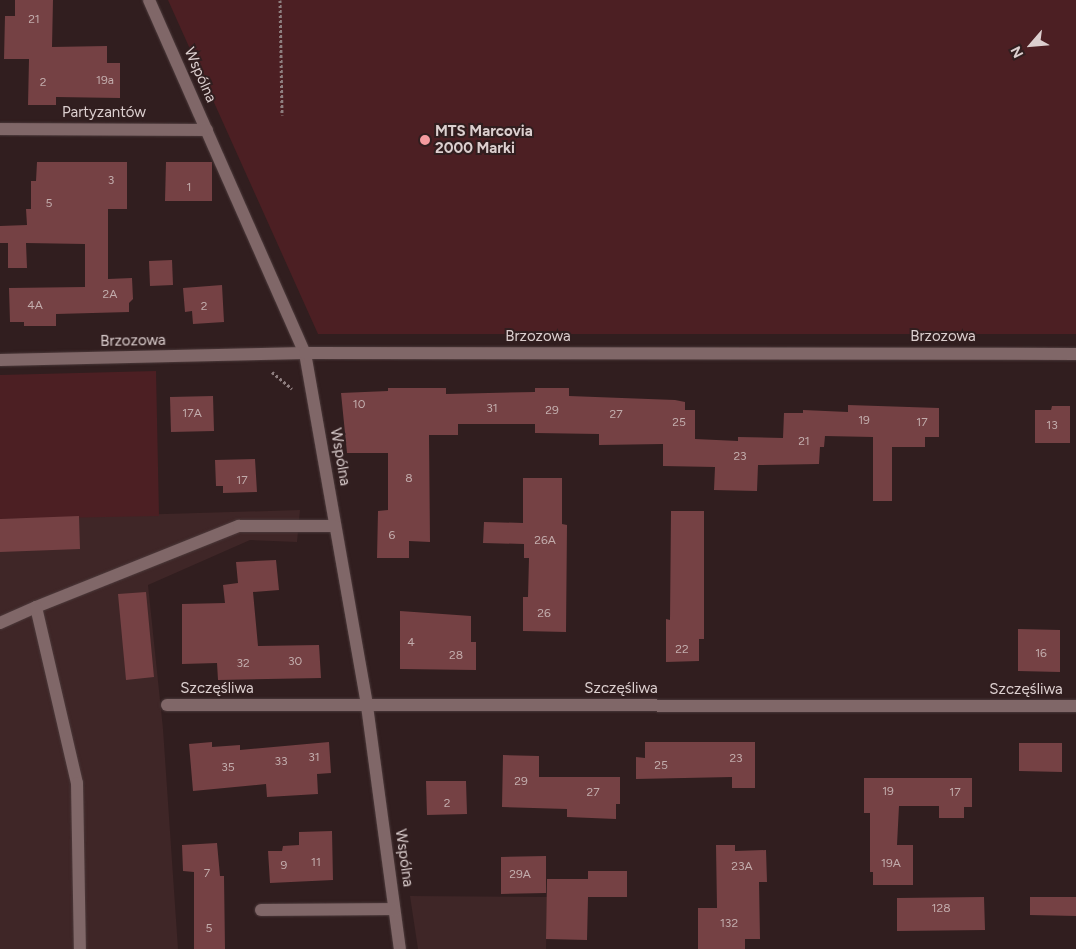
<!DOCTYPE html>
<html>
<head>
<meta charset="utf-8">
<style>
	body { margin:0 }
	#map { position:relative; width:1076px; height:949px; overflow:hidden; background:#311e1f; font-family:Figtree,sans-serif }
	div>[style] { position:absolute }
	.built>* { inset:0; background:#3f2627 }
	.green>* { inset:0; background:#4c1f23 }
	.building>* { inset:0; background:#754144 }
	.path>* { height:3px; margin-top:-1.5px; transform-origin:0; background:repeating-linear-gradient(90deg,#8e7e7f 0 2.5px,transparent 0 5px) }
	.roads { filter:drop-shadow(0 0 1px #4c3a3b) drop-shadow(0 0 1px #4c3a3b) }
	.minor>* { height:12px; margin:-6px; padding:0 6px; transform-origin:6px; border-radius:6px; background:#806768 }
	.dots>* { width:14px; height:14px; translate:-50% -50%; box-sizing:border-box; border:2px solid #311e1f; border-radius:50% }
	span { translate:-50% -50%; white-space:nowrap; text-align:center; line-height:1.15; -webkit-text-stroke:4px #311e1f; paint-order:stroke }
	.number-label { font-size:12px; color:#c2acac }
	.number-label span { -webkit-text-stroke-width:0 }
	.street-label { font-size:15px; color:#dccfcf }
	.poi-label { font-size:15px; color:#dccfcf; font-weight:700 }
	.left { translate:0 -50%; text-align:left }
	.north { position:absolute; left:1006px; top:20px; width:50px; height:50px; -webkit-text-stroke:4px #311e1f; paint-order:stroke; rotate:243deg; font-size:14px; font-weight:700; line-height:20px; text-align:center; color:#dccfcf }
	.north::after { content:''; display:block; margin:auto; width:18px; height:22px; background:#dccfcf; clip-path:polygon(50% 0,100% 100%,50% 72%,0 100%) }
</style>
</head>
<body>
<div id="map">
	<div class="built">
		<i style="clip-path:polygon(300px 510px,297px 542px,250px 540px,148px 585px,163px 729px,178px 949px,0 949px,0 519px)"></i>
		<i style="clip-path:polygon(410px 896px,547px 897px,546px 949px,418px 949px)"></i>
	</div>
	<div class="green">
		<i style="clip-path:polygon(168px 0,1076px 0,1076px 334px,318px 334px)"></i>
		<i style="clip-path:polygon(156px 371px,159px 516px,0 519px,0 375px)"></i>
	</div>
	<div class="building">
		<i style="clip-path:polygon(15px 0,53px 0,52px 47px,107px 46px,107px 63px,120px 63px,120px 98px,56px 97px,56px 105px,28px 105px,29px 59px,4px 59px,5px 16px,15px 16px)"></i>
		<i style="clip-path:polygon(37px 162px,127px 162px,127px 209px,108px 209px,108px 279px,132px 278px,133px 299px,129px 303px,129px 312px,56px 314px,56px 326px,24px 326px,24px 322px,10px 322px,9px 288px,85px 287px,85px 244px,26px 243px,27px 268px,8px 268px,8px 243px,0 243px,0 226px,27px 225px,26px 209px,31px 209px,31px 181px,36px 181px)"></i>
		<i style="clip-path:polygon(166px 162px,212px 162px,212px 201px,165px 201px)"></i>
		<i style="clip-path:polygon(172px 260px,173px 285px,150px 286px,149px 261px)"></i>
		<i style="clip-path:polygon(222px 285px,224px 322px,193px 324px,192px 311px,185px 312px,183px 288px)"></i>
		<i style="clip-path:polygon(388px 388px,446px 388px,446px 394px,535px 392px,535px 388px,569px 388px,569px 396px,675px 400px,685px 402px,685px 410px,695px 410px,695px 439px,738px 441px,738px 437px,783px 438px,784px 413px,803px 413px,803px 410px,848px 412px,848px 405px,939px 408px,939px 437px,925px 437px,925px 447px,892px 447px,892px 501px,873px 501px,873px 437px,825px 436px,824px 447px,820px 447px,819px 464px,758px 465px,757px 491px,714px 490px,715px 467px,663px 466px,663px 444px,599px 445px,599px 434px,535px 433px,535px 424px,458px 424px,458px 435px,429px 435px,430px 542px,409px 541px,409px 558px,377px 558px,378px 511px,388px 510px,388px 453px,347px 453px,341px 393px,388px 391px)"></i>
		<i style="clip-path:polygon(213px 396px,214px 431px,171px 432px,170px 397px)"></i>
		<i style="clip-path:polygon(1052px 406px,1070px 406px,1070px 443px,1035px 443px,1035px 410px,1051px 410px)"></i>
		<i style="clip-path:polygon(255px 459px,257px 492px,223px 493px,223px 486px,216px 486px,215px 460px)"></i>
		<i style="clip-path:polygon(523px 478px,562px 478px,562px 524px,567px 525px,566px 632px,523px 631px,523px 597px,528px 597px,529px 558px,524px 558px,524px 544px,483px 543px,484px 522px,523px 523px)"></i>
		<i style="clip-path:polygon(671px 511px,704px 511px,704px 639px,699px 639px,699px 661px,666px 662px,666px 619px,670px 620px)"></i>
		<i style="clip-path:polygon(79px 516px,80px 549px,0 552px,0 519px)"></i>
		<i style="clip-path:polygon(276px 560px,279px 590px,253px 592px,258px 646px,319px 645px,321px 678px,218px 680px,217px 663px,182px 664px,182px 604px,225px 603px,223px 585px,238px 583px,236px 562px)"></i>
		<i style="clip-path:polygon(146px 592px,154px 677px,126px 680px,118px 594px)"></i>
		<i style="clip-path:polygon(400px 611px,471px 616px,471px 642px,476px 642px,476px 670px,400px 669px)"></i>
		<i style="clip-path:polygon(1018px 629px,1060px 630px,1060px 672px,1018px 671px)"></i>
		<i style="clip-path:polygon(212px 742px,212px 747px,240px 745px,240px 750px,329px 742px,331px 773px,317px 774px,318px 794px,267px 797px,266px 784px,193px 791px,189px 744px)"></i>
		<i style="clip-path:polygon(645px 742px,755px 742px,755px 788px,732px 788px,732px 777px,636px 779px,636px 757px,645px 758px)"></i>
		<i style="clip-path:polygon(1019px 743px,1062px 743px,1062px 772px,1019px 771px)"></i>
		<i style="clip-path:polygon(503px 755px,539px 756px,539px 777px,620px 777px,620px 804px,616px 804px,616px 819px,567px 817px,567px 809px,502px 807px)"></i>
		<i style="clip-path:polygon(864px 778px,972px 778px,972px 807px,964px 807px,964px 818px,939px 818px,939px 806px,899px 806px,897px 845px,913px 845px,913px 885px,873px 885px,873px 872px,870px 872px,870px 813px,864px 813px)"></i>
		<i style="clip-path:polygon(426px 781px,466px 781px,467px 814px,427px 815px)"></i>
		<i style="clip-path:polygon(332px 831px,333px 880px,270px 883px,268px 851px,282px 851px,283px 846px,299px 845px,299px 832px)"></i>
		<i style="clip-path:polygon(217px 843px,220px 876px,224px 876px,225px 949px,194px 949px,194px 872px,183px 871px,182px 845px)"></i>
		<i style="clip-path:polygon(716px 845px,735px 845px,735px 851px,766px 850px,767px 882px,759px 882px,760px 939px,745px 939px,745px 949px,698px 949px,698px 908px,717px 908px)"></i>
		<i style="clip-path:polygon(546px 856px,546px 893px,501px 894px,501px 857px)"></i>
		<i style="clip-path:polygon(588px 871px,627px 871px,627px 897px,588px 897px,587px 940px,546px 939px,547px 879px,588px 879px)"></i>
		<i style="clip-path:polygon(984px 897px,985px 930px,897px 931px,897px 898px)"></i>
		<i style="clip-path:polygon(1030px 897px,1076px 897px,1076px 916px,1030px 915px)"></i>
	</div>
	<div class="path">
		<i style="left:280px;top:0;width:115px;rotate:89deg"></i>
		<i style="left:272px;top:372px;width:26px;rotate:40deg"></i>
	</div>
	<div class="roads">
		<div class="minor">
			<i style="left:149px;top:0;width:386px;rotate:66.2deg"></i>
			<i style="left:305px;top:353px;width:358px;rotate:80deg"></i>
			<i style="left:367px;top:706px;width:245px;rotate:82.3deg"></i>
			<i style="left:0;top:129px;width:207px;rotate:0.3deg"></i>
			<i style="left:0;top:360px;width:305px;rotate:-1.3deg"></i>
			<i style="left:305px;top:353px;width:771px;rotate:0.07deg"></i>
			<i style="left:36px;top:607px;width:219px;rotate:-21.8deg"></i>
			<i style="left:239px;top:526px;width:96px"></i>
			<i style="left:0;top:623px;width:39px;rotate:-24deg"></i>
			<i style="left:36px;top:607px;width:181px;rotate:76.9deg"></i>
			<i style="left:77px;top:783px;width:166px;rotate:89deg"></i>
			<i style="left:167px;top:705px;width:909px;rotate:0.06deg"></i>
			<i style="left:261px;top:910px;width:133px;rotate:-0.4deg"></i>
		</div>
	</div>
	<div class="dots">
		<i style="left:425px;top:140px;background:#f49b9f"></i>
	</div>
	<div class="number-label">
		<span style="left:34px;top:20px">21</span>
		<span style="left:105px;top:81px">19a</span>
		<span style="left:43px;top:83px">2</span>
		<span style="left:111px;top:181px">3</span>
		<span style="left:189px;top:188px">1</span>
		<span style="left:49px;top:204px">5</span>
		<span style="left:110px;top:295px">2A</span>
		<span style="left:35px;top:306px">4A</span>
		<span style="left:204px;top:307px">2</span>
		<span style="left:359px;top:405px">10</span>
		<span style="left:492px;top:409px">31</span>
		<span style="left:552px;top:411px">29</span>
		<span style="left:192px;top:414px">17A</span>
		<span style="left:616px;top:415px">27</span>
		<span style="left:864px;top:421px">19</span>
		<span style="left:679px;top:423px">25</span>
		<span style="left:922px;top:423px">17</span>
		<span style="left:1052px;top:426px">13</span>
		<span style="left:804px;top:442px">21</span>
		<span style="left:740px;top:457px">23</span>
		<span style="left:409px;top:479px">8</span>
		<span style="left:242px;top:481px">17</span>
		<span style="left:392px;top:536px">6</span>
		<span style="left:545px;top:541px">26A</span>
		<span style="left:544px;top:614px">26</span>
		<span style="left:411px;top:643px">4</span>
		<span style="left:682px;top:650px">22</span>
		<span style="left:1041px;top:654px">16</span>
		<span style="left:456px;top:656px">28</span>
		<span style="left:295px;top:662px">30</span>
		<span style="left:243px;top:664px">32</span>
		<span style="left:314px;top:758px">31</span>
		<span style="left:736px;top:759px">23</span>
		<span style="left:281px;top:762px">33</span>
		<span style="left:661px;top:766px">25</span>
		<span style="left:228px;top:768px">35</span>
		<span style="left:521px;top:782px">29</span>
		<span style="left:888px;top:792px">19</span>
		<span style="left:593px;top:793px">27</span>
		<span style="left:955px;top:793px">17</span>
		<span style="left:447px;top:804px">2</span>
		<span style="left:316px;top:863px">11</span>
		<span style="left:891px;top:864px">19A</span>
		<span style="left:284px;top:866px">9</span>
		<span style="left:742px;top:867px">23A</span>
		<span style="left:207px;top:874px">7</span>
		<span style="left:520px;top:875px">29A</span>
		<span style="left:941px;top:909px">128</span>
		<span style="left:729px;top:924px">132</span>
		<span style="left:209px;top:929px">5</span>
	</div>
	<div class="street-label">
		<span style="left:200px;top:75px;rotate:66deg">Wspólna</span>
		<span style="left:104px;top:113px">Partyzantów</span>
		<span style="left:538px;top:337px">Brzozowa</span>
		<span style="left:943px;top:337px">Brzozowa</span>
		<span style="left:133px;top:341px;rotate:-1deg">Brzozowa</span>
		<span style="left:340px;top:457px;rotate:80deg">Wspólna</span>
		<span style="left:217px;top:689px">Szczęśliwa</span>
		<span style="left:621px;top:689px">Szczęśliwa</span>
		<span style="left:1026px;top:690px">Szczęśliwa</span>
		<span style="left:404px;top:858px;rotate:82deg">Wspólna</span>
	</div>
	<div class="poi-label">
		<span class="left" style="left:435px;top:140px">MTS Marcovia<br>2000 Marki</span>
	</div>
	<div class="north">N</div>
</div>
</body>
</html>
